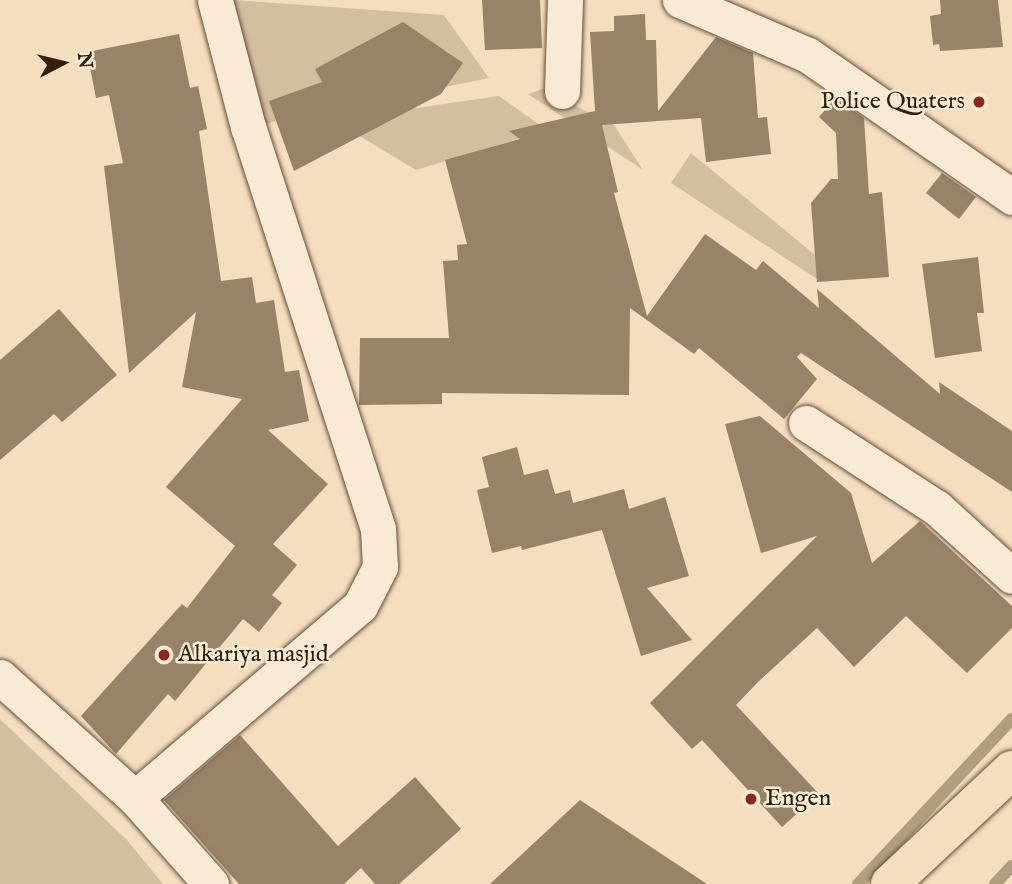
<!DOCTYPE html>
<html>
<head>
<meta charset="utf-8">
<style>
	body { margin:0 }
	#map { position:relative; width:1012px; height:884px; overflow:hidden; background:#f5debe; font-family:"IM FELL English",serif }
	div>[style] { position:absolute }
	.green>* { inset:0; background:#d4bea0 }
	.stream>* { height:12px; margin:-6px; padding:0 6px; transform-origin:6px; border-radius:6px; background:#b39d81 }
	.building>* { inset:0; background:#988268 }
	.roads { filter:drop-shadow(0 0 2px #644f38) drop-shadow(0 0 2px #644f38) }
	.street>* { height:35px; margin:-17.5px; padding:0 17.5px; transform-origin:17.5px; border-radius:17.5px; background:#f8ead5 }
	.primary>* { height:38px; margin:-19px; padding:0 19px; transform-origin:19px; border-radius:19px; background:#f5debe }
	.dots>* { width:19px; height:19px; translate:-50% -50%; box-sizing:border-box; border:4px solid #f8ead5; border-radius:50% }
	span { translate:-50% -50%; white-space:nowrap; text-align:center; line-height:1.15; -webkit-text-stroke:5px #f8ead5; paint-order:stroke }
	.poi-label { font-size:24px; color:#331f0b }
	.right { translate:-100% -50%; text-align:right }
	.left { translate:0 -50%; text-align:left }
	.north { position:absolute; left:28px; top:28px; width:70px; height:70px; -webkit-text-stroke:5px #f8ead5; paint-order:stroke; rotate:83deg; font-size:19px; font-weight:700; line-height:28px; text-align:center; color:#331f0b }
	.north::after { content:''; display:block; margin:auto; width:24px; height:32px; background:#331f0b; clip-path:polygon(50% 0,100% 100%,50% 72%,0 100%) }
</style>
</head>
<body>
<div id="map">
	<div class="green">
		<i style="clip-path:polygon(234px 0,444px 15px,489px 78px,248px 127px)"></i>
		<i style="clip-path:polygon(542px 89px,614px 125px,643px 170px,528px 94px)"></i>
		<i style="clip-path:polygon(499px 96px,547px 130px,416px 170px,333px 120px)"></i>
		<i style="clip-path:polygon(691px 153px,820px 259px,817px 279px,671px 183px)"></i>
		<i style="clip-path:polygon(0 719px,127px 840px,163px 884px,0 884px)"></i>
	</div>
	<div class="stream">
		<i style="left:858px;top:884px;width:226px;rotate:-47deg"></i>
		<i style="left:995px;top:884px;width:25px;rotate:-47deg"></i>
	</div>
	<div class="building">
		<i style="clip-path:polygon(482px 0,540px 0,542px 48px,485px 50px)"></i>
		<i style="clip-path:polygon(940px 0,998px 0,1003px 47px,940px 51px,939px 44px,933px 45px,930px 16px,941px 14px)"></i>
		<i style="clip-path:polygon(645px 14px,646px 40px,656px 40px,658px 111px,716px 37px,753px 53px,758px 118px,767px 117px,771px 154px,706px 162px,701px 118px,602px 125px,618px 192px,614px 193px,647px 316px,705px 234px,756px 270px,763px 261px,819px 308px,817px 289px,940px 394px,939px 382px,1012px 431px,1012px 492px,801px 353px,797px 357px,817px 379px,784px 419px,699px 348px,694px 354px,630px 308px,629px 395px,442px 393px,442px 404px,359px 405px,360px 338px,449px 338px,443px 261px,458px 260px,457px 245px,467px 244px,445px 160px,520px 139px,509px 131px,595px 111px,590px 32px,614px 31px,614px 16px)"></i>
		<i style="clip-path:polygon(403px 22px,463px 63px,441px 94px,294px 171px,269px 101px,322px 82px,315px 69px)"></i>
		<i style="clip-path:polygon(179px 34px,190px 88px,198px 86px,207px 129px,199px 131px,221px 281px,252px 277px,256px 303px,274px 300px,285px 372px,299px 370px,309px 421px,268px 430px,328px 484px,273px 544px,297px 565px,272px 595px,282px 603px,259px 632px,243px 619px,175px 701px,168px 694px,116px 754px,81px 716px,182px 604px,187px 608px,235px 546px,166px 487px,242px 399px,182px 387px,196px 312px,129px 373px,104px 166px,123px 163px,109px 95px,96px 98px,87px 52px)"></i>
		<i style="clip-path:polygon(835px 98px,864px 118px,869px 194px,882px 192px,889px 277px,817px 282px,811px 203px,831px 179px,838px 179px,836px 133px,819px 117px)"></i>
		<i style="clip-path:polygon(942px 173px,976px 197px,959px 219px,926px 193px)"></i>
		<i style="clip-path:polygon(978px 257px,984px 313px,977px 313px,982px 351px,935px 358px,922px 264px)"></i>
		<i style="clip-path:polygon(59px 309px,117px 375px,62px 422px,54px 414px,0 460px,0 360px)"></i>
		<i style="clip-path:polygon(760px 416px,851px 493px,872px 563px,920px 521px,1012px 606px,1012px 628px,967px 673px,906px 616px,854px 667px,817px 628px,758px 682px,736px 705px,819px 794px,782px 827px,702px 740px,692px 749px,650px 703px,817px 536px,761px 553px,725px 424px)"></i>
		<i style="clip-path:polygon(517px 447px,524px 475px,548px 469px,555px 494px,570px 490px,573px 503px,624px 489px,629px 509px,665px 497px,689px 576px,647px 588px,692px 640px,641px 656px,602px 530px,522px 550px,521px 546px,492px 553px,477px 490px,489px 487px,482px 457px)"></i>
		<i style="clip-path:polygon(240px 735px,338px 846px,415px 777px,461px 829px,399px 884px,375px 884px,361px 868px,344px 884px,239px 884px,164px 800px)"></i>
		<i style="clip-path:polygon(580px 800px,707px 884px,490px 884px)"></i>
	</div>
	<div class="roads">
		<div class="street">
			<i style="left:680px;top:0;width:139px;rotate:23.3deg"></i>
			<i style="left:808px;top:55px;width:249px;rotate:34.8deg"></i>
			<i style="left:562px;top:91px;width:91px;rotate:-88.1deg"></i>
			<i style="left:806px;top:423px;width:156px;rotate:33deg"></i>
			<i style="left:937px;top:508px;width:101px;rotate:42.2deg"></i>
			<i style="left:0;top:677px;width:181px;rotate:41.9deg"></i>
			<i style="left:135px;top:798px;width:115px;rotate:48.5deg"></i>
			<i style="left:135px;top:798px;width:296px;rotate:-40.5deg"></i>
			<i style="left:360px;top:606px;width:44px;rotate:-62.9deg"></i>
			<i style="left:380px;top:567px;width:38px;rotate:-93deg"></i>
			<i style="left:378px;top:529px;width:422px;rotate:-107.9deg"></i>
			<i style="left:248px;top:127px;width:131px;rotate:-104.6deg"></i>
		</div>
		<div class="primary">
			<i style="left:890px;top:884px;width:167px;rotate:-43.1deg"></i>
		</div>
	</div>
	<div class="dots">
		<i style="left:979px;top:102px;background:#8f2418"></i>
		<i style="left:164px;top:655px;background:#8f2418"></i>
		<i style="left:751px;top:799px;background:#8f2418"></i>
	</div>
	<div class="poi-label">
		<span class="right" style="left:965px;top:102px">Police Quaters</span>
		<span class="left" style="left:178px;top:655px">Alkariya masjid</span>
		<span class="left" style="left:765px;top:799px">Engen</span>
	</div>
	<div class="north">N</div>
</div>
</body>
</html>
